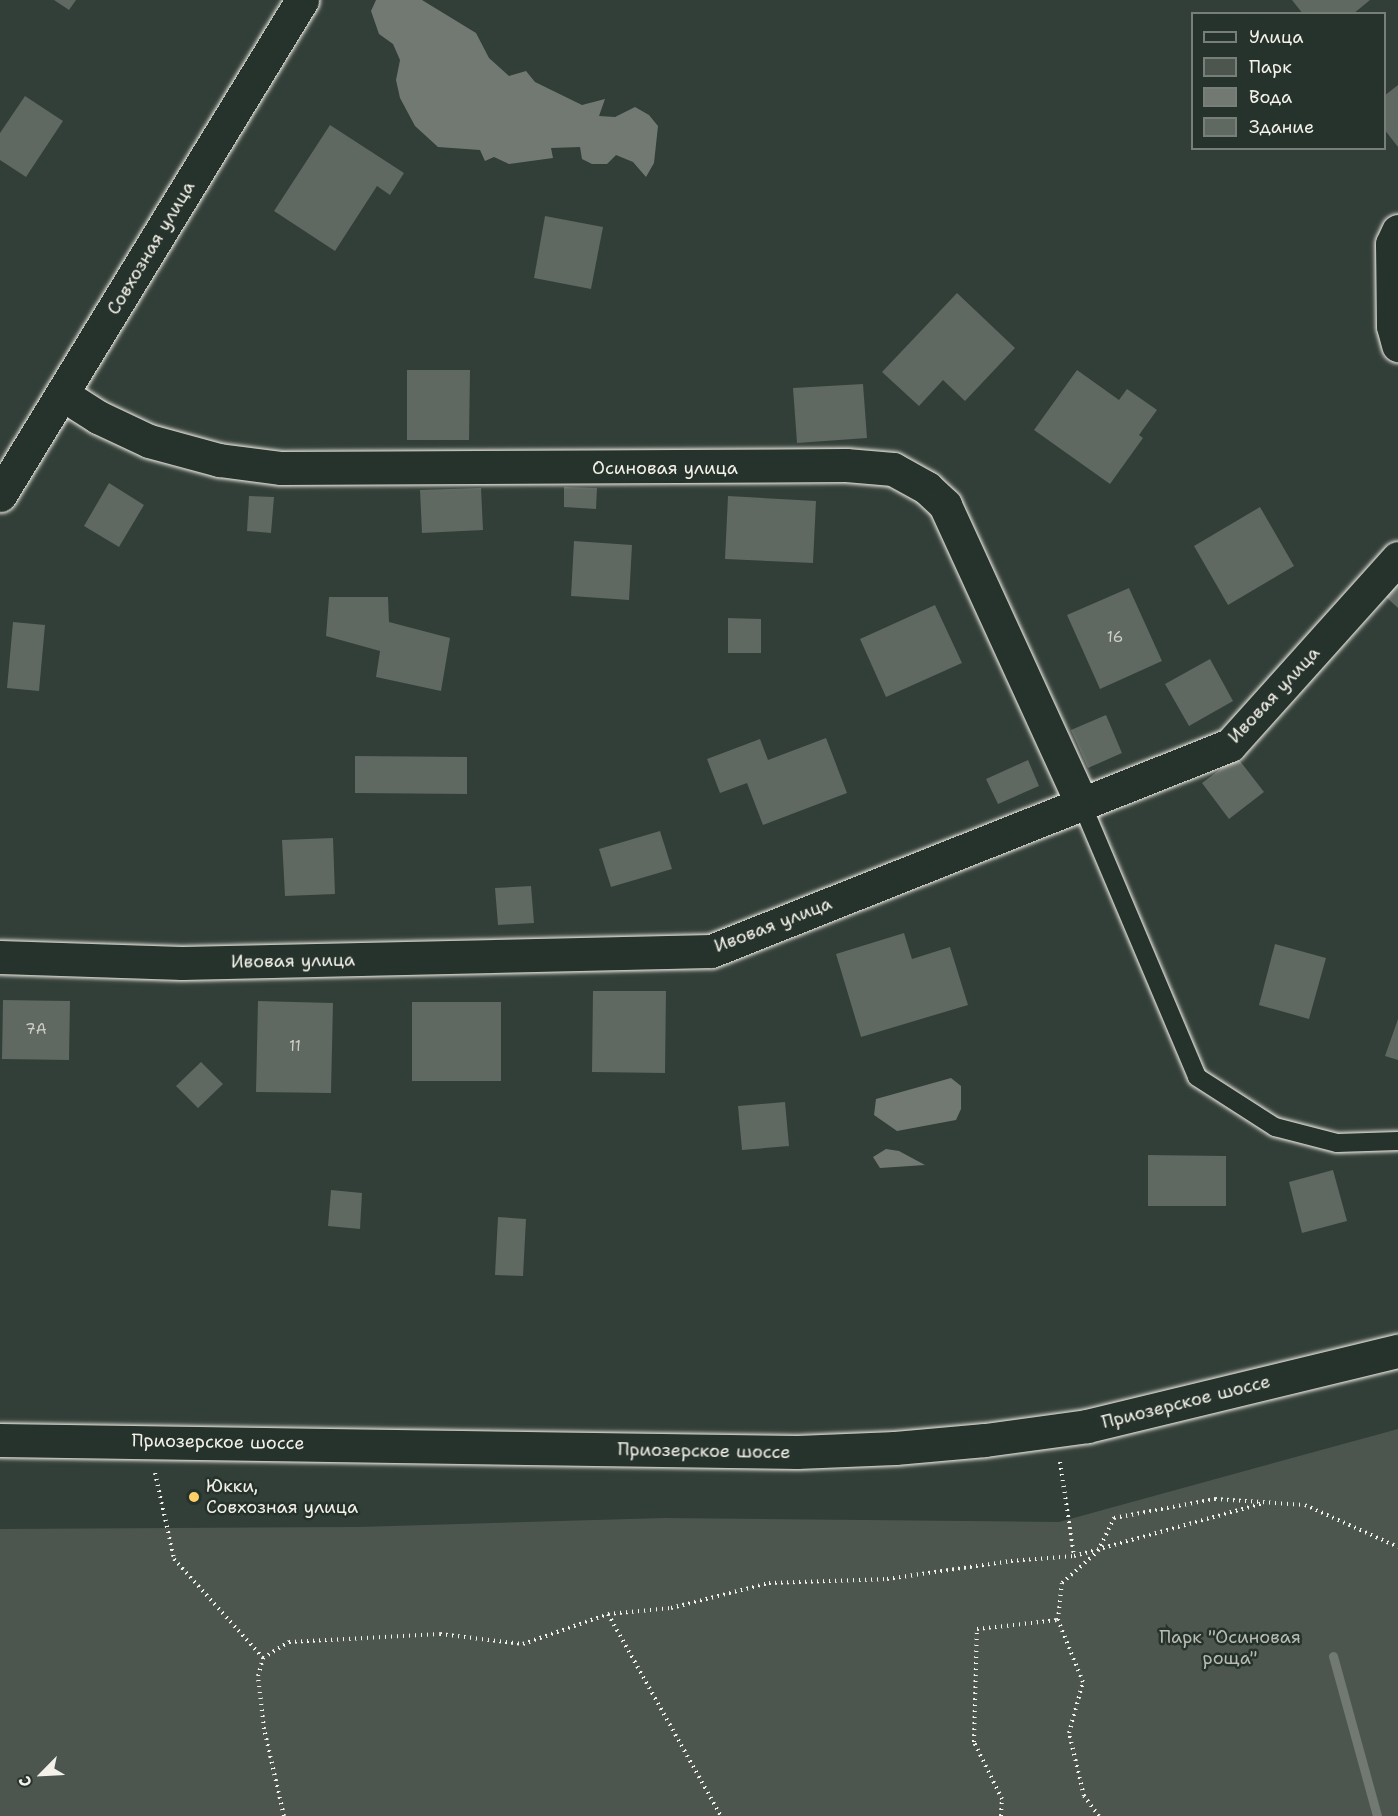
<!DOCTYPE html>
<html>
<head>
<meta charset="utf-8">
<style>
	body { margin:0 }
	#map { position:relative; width:1398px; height:1816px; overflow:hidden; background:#323e38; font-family:"Shantell Sans",sans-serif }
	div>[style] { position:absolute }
	.green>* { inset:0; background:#4c564f }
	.water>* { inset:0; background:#727972 }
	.stream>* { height:9px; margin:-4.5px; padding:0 4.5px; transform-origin:4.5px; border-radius:4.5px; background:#727972 }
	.building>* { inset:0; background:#5f6861 }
	.path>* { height:4px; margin-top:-2px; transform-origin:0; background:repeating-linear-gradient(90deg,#f4f1e8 0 1.5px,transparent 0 6px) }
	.roads { filter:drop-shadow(0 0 2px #f4f1e8) drop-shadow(0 0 2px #f4f1e8) }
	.lane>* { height:18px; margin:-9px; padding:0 9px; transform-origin:9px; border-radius:9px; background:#26332d }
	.street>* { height:33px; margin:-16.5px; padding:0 16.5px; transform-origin:16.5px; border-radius:16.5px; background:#26332d }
	.primary>* { height:33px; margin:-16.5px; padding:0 16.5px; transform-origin:16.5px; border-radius:16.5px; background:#26332d }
	.dots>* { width:16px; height:16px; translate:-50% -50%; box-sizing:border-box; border:3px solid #26332d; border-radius:50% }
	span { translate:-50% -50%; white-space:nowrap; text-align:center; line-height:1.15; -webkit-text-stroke:5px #26332d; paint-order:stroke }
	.number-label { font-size:15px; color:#cfcfc6 }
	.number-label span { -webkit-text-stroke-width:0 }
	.street-label { font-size:18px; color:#f4f1e8 }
	.poi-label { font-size:18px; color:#f4f1e8 }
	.left { translate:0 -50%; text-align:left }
	.park-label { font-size:18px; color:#b9bbb2 }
	.legend { position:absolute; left:1191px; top:12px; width:195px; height:138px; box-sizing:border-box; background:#26332d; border:2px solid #787f78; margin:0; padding:8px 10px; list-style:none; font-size:18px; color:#f4f1e8 }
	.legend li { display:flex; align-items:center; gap:12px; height:30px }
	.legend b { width:30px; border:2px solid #787f78 }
	.north { position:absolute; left:12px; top:1744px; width:60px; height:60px; -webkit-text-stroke:4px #26332d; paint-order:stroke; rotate:246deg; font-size:16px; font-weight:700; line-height:24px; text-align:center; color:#f4f1e8 }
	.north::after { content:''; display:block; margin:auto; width:21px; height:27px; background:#f4f1e8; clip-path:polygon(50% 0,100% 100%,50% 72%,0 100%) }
</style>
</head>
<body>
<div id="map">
	<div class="green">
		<i style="clip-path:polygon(1398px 1429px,1398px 1816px,0 1816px,0 1529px,358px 1527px,664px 1518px,1059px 1522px)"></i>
	</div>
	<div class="water">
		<i style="clip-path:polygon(376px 0,422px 0,476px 33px,489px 58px,509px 76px,526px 71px,535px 82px,582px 105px,605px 99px,599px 116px,615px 117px,635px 107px,649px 115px,658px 126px,654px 163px,646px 177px,633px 162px,616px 155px,607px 164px,592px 164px,582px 159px,580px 147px,551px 148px,553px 158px,509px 164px,494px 157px,485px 161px,480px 150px,438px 147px,415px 126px,400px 98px,396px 80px,400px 60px,393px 44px,379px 34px,371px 11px)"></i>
		<i style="clip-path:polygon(951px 1078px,961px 1086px,961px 1109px,956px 1120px,897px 1131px,874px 1115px,876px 1099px)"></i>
		<i style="clip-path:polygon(886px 1149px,899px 1151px,925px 1165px,880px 1168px,873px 1157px)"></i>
	</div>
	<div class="stream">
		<i style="left:1333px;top:1656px;width:166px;rotate:74.6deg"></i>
	</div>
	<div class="building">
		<i style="clip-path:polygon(54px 0,76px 0,69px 10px)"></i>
		<i style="clip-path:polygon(1292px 0,1370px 0,1353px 14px,1303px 14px)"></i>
		<i style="clip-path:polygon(1398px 85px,1398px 147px,1384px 129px,1384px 96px)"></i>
		<i style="clip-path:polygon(25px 96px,63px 121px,26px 177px,0 160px,0 133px)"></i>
		<i style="clip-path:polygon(330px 125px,404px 173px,390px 195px,377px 186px,335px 251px,274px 211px)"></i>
		<i style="clip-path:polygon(545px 216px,603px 227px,591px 289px,534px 278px)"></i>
		<i style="clip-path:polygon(957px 293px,1015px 348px,965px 401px,943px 380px,919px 406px,882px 372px)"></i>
		<i style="clip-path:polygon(407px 370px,470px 370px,469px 440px,407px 440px)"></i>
		<i style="clip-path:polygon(1077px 370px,1119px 400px,1127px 389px,1157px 410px,1139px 435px,1143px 438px,1110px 484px,1034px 430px)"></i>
		<i style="clip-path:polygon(863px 384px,867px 438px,797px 443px,793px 388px)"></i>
		<i style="clip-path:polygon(109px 483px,144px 505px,119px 547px,84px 526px)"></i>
		<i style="clip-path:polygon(564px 487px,597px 488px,596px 509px,564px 507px)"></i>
		<i style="clip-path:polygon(481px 488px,483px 530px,422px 533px,420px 490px)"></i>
		<i style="clip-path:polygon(249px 496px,274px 497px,271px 533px,247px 531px)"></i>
		<i style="clip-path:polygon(728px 496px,816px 501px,813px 563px,725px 559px)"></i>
		<i style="clip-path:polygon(1260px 507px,1294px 566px,1228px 605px,1194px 546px)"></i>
		<i style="clip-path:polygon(574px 541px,632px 545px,629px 600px,571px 596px)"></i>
		<i style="clip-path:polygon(1398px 583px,1398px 608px,1386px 597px)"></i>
		<i style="clip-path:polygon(1129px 588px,1162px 661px,1100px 689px,1067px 615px)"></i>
		<i style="clip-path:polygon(329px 597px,388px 597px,389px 622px,450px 638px,441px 691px,376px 677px,380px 651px,326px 636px)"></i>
		<i style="clip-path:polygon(935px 605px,962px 663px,886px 697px,860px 639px)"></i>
		<i style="clip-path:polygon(728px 618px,761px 619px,761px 653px,728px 653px)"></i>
		<i style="clip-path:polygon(13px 622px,45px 625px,39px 691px,7px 688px)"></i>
		<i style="clip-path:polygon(1210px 659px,1233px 701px,1189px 726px,1165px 684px)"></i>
		<i style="clip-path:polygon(1106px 715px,1122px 753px,1088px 768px,1071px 730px)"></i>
		<i style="clip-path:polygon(826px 738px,847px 793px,763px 825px,747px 783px,720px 793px,707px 759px,760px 739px,768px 760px)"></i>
		<i style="clip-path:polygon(355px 756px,467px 757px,467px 794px,355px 793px)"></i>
		<i style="clip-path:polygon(1237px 757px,1264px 792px,1229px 819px,1202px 783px)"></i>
		<i style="clip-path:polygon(1028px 760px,1039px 786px,998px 804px,986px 779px)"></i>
		<i style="clip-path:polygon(660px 831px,672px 869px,611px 887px,599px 849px)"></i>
		<i style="clip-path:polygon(333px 838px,335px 894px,285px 896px,282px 840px)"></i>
		<i style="clip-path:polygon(531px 886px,534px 923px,498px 925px,495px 888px)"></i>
		<i style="clip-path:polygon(904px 933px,912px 959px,950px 947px,968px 1005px,861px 1037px,836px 954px)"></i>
		<i style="clip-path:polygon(1275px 944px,1326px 958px,1309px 1019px,1259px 1005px)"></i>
		<i style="clip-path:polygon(593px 991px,666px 991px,665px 1073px,592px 1072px)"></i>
		<i style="clip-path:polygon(3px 1000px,70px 1001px,69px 1060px,2px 1059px)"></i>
		<i style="clip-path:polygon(258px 1001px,333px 1003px,331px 1093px,256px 1092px)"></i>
		<i style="clip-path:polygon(412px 1002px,501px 1002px,501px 1081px,412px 1081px)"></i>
		<i style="clip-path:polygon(1398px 1019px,1398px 1060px,1385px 1056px)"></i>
		<i style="clip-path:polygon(201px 1062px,223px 1084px,198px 1108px,176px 1086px)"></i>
		<i style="clip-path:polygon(785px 1102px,789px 1146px,742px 1150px,738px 1106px)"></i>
		<i style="clip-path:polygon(1148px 1155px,1226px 1156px,1226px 1206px,1148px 1206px)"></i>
		<i style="clip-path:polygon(1333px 1170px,1347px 1221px,1302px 1233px,1289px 1182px)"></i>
		<i style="clip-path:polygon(331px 1190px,362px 1193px,360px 1229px,328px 1226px)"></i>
		<i style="clip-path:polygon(498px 1217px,526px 1219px,523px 1276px,495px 1275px)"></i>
	</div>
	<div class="path">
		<i style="left:1060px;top:1462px;width:95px;rotate:81.5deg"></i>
		<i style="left:155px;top:1473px;width:88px;rotate:77.5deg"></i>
		<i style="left:174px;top:1559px;width:133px;rotate:48deg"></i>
		<i style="left:608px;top:1614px;width:231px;rotate:60.8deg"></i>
		<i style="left:284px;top:1816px;width:89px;rotate:-102.9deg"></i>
		<i style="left:264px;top:1729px;width:53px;rotate:-96.5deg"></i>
		<i style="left:258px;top:1676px;width:19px;rotate:-74deg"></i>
		<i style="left:263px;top:1658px;width:31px;rotate:-32deg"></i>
		<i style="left:289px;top:1642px;width:151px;rotate:-3deg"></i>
		<i style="left:440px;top:1634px;width:84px;rotate:6.9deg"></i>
		<i style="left:523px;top:1644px;width:90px;rotate:-19.4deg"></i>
		<i style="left:608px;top:1614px;width:63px;rotate:-5.4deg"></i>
		<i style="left:671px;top:1608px;width:101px;rotate:-14.3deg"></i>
		<i style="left:769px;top:1583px;width:118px;rotate:-1.9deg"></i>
		<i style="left:887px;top:1579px;width:125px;rotate:-8.3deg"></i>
		<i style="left:1011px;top:1561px;width:63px;rotate:-4.5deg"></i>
		<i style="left:1074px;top:1556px;width:197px;rotate:-15.6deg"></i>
		<i style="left:1001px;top:1816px;width:17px;rotate:-87deg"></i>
		<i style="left:1002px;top:1799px;width:64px;rotate:-116.2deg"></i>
		<i style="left:974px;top:1742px;width:113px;rotate:-88.5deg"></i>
		<i style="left:977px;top:1629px;width:81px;rotate:-6.3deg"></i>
		<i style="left:1099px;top:1816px;width:25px;rotate:-127deg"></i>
		<i style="left:1084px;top:1796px;width:65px;rotate:-103.4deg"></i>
		<i style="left:1069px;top:1733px;width:53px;rotate:-74.6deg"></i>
		<i style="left:1083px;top:1682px;width:67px;rotate:-112deg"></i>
		<i style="left:1058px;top:1620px;width:37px;rotate:-84deg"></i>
		<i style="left:1062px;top:1583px;width:48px;rotate:-41.6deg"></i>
		<i style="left:1098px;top:1551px;width:37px;rotate:-64deg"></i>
		<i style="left:1114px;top:1518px;width:103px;rotate:-10.7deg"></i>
		<i style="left:1215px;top:1499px;width:90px;rotate:3.8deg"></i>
		<i style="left:1305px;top:1505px;width:102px;rotate:24.3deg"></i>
	</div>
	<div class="roads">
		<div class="lane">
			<i style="left:1081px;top:802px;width:298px;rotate:67.1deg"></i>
			<i style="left:1197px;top:1077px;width:93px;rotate:32.7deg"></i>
			<i style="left:1275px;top:1127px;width:64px;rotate:14.5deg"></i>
			<i style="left:1337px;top:1143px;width:61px;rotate:-1.9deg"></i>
		</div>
		<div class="street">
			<i style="left:1398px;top:231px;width:14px;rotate:115deg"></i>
			<i style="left:1392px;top:244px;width:82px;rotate:89.3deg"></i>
			<i style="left:1393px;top:326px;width:20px;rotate:75deg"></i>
			<i style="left:62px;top:394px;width:43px;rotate:32.6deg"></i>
			<i style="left:98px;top:417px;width:56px;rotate:25.2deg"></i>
			<i style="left:149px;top:441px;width:73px;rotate:15.2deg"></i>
			<i style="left:219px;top:460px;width:63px;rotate:7.4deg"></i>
			<i style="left:281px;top:468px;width:565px;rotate:-0.3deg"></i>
			<i style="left:846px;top:465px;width:47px;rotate:4.9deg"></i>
			<i style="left:893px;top:469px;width:39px;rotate:29deg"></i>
			<i style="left:927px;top:488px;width:25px;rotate:43deg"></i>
			<i style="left:945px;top:505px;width:327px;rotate:65.4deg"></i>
			<i style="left:0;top:495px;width:580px;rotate:-58.61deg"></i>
			<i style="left:0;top:957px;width:182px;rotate:1.9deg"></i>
			<i style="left:182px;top:963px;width:529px;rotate:-1.3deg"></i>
			<i style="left:711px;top:951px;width:558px;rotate:-21.65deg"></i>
			<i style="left:1230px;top:745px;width:251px;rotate:-48.1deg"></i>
		</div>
		<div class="primary">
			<i style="left:0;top:1440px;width:797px;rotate:0.86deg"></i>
			<i style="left:797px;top:1452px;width:98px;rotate:-2.3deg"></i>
			<i style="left:895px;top:1448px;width:90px;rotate:-5.1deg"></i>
			<i style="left:985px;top:1440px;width:103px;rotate:-7.8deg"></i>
			<i style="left:1087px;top:1426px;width:320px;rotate:-13.6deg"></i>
		</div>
	</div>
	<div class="dots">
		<i style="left:194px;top:1497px;background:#ffd166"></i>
	</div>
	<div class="number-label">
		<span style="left:1115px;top:638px">16</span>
		<span style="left:36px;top:1030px">7А</span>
		<span style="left:295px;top:1047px">11</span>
	</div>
	<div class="street-label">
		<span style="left:151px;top:248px;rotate:-59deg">Совхозная улица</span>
		<span style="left:665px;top:468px">Осиновая улица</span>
		<span style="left:1274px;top:695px;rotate:-47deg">Ивовая улица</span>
		<span style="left:773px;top:925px;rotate:-21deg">Ивовая улица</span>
		<span style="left:293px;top:961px;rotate:-1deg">Ивовая улица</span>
		<span style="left:1186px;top:1402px;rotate:-14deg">Приозерское шоссе</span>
		<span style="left:218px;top:1442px;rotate:1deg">Приозерское шоссе</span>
		<span style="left:704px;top:1451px;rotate:1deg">Приозерское шоссе</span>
	</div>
	<div class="poi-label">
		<span class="left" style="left:206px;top:1497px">Юкки,<br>Совхозная улица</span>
	</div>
	<div class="park-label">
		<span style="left:1230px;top:1648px">Парк "Осиновая<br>роща"</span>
	</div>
	<ul class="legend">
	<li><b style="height:8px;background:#26332d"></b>Улица</li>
	<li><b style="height:16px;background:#4c564f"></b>Парк</li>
	<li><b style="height:16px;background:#727972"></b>Вода</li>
	<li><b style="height:16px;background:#5f6861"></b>Здание</li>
	</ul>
	<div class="north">С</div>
</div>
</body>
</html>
